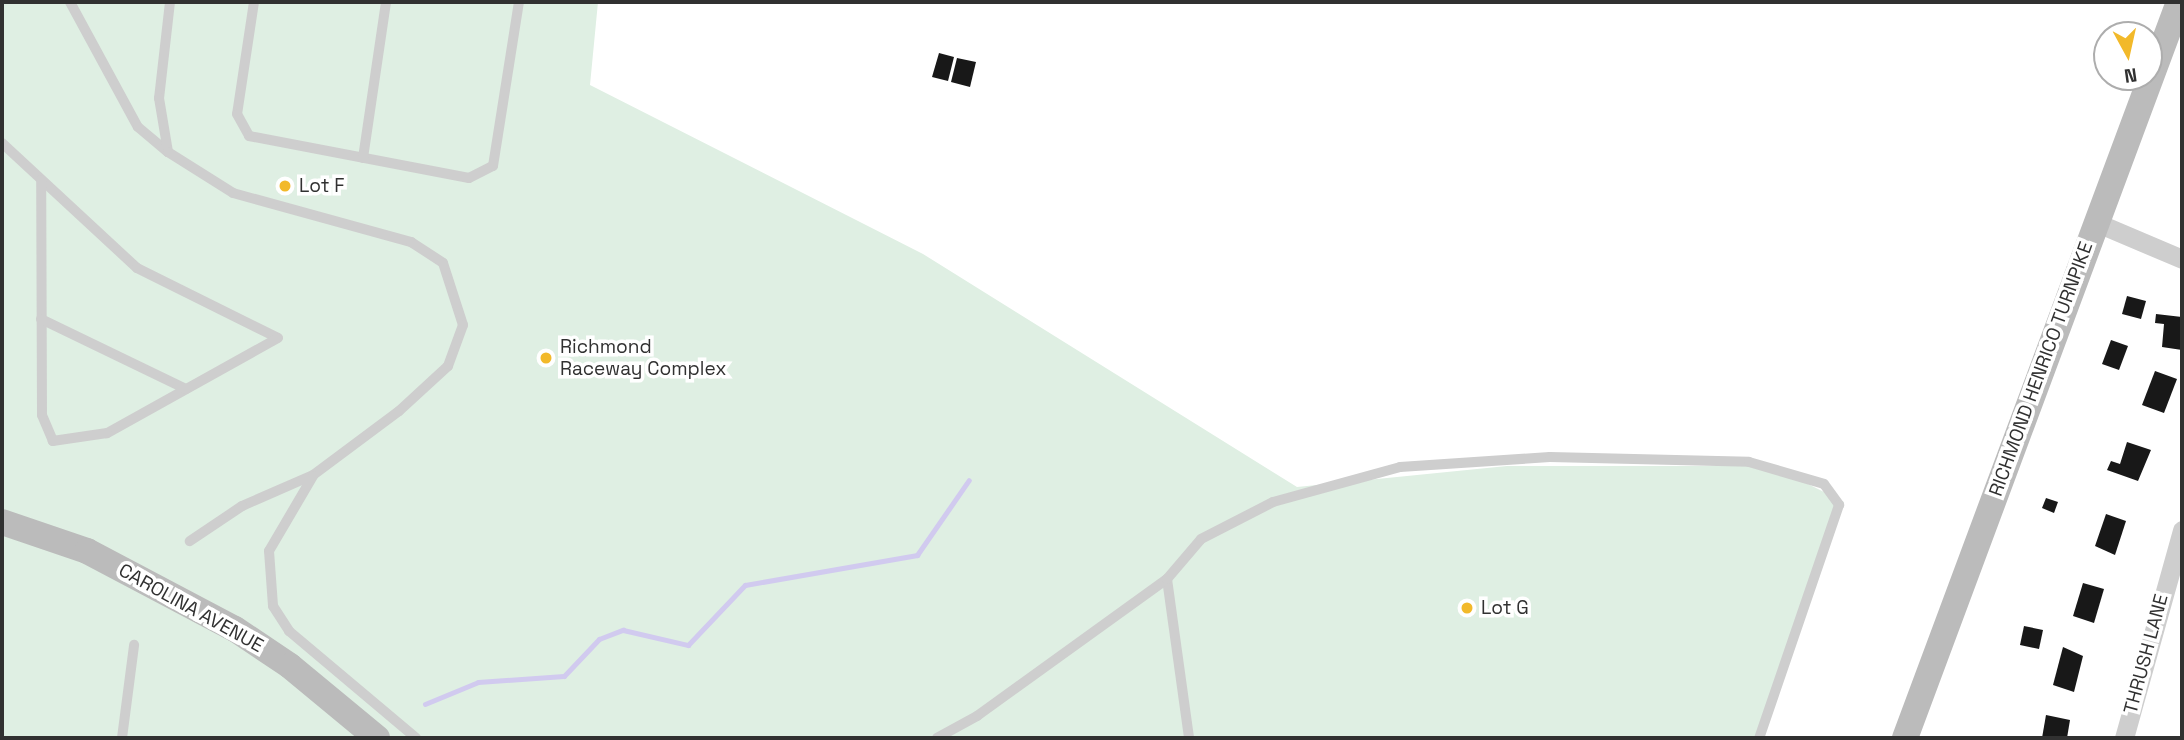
<!DOCTYPE html>
<html>
<head>
<meta charset="utf-8">
<style>
	body { margin:0 }
	#map { position:relative; width:2184px; height:740px; overflow:hidden; background:#fff; font-family:"Space Grotesk",sans-serif }
	div>[style] { position:absolute }
	.green>* { inset:0; background:#dfefe3 }
	.stream>* { height:5px; margin:-2.5px; padding:0 2.5px; transform-origin:2.5px; border-radius:2.5px; background:#d1caef }
	.building>* { inset:0; background:#181818 }
	.lane>* { height:10px; margin:-5px; padding:0 5px; transform-origin:5px; border-radius:5px; background:#cecece }
	.street>* { height:19px; margin:-9.5px; padding:0 9.5px; transform-origin:9.5px; border-radius:9.5px; background:#cecece }
	.secondary>* { height:26px; margin:-13px; padding:0 13px; transform-origin:13px; border-radius:13px; background:#bbb }
	.dots>* { width:19px; height:19px; translate:-50% -50%; box-sizing:border-box; border:4px solid #fff; border-radius:50% }
	span { translate:-50% -50%; white-space:nowrap; text-align:center; line-height:1.15; -webkit-text-stroke:7px #fff; paint-order:stroke }
	.poi-label { font-size:19px; color:#313131 }
	.left { translate:0 -50%; text-align:left }
	.street-label { font-size:19px; color:#313131 }
	.frame { position:absolute; inset:0; border:4px solid #313131; pointer-events:none }
	.north { position:absolute; left:2093px; top:21px; width:70px; height:70px; box-sizing:border-box; background:#fff; border:2px solid #adadad; border-radius:50%; rotate:172deg; font-size:19px; font-weight:700; line-height:28px; text-align:center; color:#313131 }
	.north::after { content:''; display:block; margin:auto; width:24px; height:32px; background:#f2b92a; clip-path:polygon(50% 0,100% 100%,50% 72%,0 100%) }
</style>
</head>
<body>
<div id="map">
	<div class="green">
		<i style="clip-path:polygon(2px 2px,598px 2px,590px 85px,923px 254px,1297px 487px,1507px 466px,1772px 466px,1844px 502px,1763px 738px,2px 738px)"></i>
	</div>
	<div class="stream">
		<i style="left:425px;top:704px;width:57px;rotate:-22.5deg"></i>
		<i style="left:478px;top:682px;width:86px;rotate:-4deg"></i>
		<i style="left:564px;top:676px;width:51px;rotate:-46.6deg"></i>
		<i style="left:599px;top:639px;width:26px;rotate:-21deg"></i>
		<i style="left:623px;top:630px;width:67px;rotate:13deg"></i>
		<i style="left:688px;top:645px;width:83px;rotate:-46.5deg"></i>
		<i style="left:745px;top:585px;width:175px;rotate:-9.9deg"></i>
		<i style="left:917px;top:555px;width:91px;rotate:-55.3deg"></i>
	</div>
	<div class="building">
		<i style="clip-path:polygon(939px 53px,954px 57px,948px 81px,932px 77px)"></i>
		<i style="clip-path:polygon(957px 58px,976px 62px,970px 87px,951px 82px)"></i>
		<i style="clip-path:polygon(2127px 296px,2146px 301px,2141px 319px,2122px 314px)"></i>
		<i style="clip-path:polygon(2156px 314px,2182px 317px,2182px 350px,2162px 347px,2164px 324px,2155px 323px)"></i>
		<i style="clip-path:polygon(2111px 340px,2128px 346px,2119px 370px,2102px 364px)"></i>
		<i style="clip-path:polygon(2155px 371px,2177px 379px,2164px 413px,2142px 405px)"></i>
		<i style="clip-path:polygon(2127px 442px,2151px 450px,2138px 481px,2107px 470px,2111px 461px,2120px 464px)"></i>
		<i style="clip-path:polygon(2046px 498px,2058px 502px,2054px 513px,2042px 508px)"></i>
		<i style="clip-path:polygon(2106px 514px,2126px 521px,2115px 555px,2095px 546px)"></i>
		<i style="clip-path:polygon(2083px 583px,2104px 589px,2094px 623px,2073px 616px)"></i>
		<i style="clip-path:polygon(2024px 626px,2043px 630px,2039px 649px,2020px 645px)"></i>
		<i style="clip-path:polygon(2063px 647px,2083px 656px,2074px 692px,2053px 685px)"></i>
		<i style="clip-path:polygon(2046px 715px,2070px 720px,2067px 738px,2042px 738px)"></i>
	</div>
	<div class="lane">
		<i style="left:70px;top:2px;width:142px;rotate:61.5deg"></i>
		<i style="left:138px;top:127px;width:39px;rotate:40deg"></i>
		<i style="left:170px;top:2px;width:97px;rotate:96.5deg"></i>
		<i style="left:159px;top:98px;width:55px;rotate:80.5deg"></i>
		<i style="left:168px;top:152px;width:77px;rotate:32.2deg"></i>
		<i style="left:233px;top:193px;width:185px;rotate:15.4deg"></i>
		<i style="left:411px;top:242px;width:38px;rotate:33deg"></i>
		<i style="left:443px;top:263px;width:65px;rotate:72.1deg"></i>
		<i style="left:463px;top:325px;width:44px;rotate:110.1deg"></i>
		<i style="left:448px;top:366px;width:67px;rotate:137.4deg"></i>
		<i style="left:399px;top:411px;width:107px;rotate:143.3deg"></i>
		<i style="left:313px;top:475px;width:77px;rotate:156.4deg"></i>
		<i style="left:242px;top:506px;width:63px;rotate:146.1deg"></i>
		<i style="left:254px;top:2px;width:113px;rotate:98.6deg"></i>
		<i style="left:237px;top:114px;width:25px;rotate:61deg"></i>
		<i style="left:249px;top:136px;width:224px;rotate:10.8deg"></i>
		<i style="left:469px;top:178px;width:27px;rotate:-27deg"></i>
		<i style="left:493px;top:166px;width:166px;rotate:-81deg"></i>
		<i style="left:2px;top:143px;width:184px;rotate:42.8deg"></i>
		<i style="left:137px;top:268px;width:157px;rotate:26.4deg"></i>
		<i style="left:278px;top:338px;width:196px;rotate:150.9deg"></i>
		<i style="left:107px;top:433px;width:55px;rotate:171.6deg"></i>
		<i style="left:53px;top:441px;width:28px;rotate:-113deg"></i>
		<i style="left:42px;top:415px;width:235px;rotate:-90.2deg"></i>
		<i style="left:363px;top:158px;width:158px;rotate:-81.6deg"></i>
		<i style="left:41px;top:319px;width:161px;rotate:25.8deg"></i>
		<i style="left:313px;top:476px;width:87px;rotate:120.4deg"></i>
		<i style="left:269px;top:551px;width:55px;rotate:85.8deg"></i>
		<i style="left:273px;top:606px;width:30px;rotate:57deg"></i>
		<i style="left:289px;top:631px;width:166px;rotate:40.1deg"></i>
		<i style="left:1167px;top:579px;width:161px;rotate:82.1deg"></i>
		<i style="left:122px;top:738px;width:94px;rotate:-82.6deg"></i>
		<i style="left:937px;top:738px;width:46px;rotate:-28.8deg"></i>
		<i style="left:977px;top:716px;width:234px;rotate:-35.8deg"></i>
		<i style="left:1167px;top:579px;width:52px;rotate:-49.6deg"></i>
		<i style="left:1201px;top:539px;width:81px;rotate:-27.2deg"></i>
		<i style="left:1273px;top:502px;width:132px;rotate:-15.4deg"></i>
		<i style="left:1400px;top:467px;width:150px;rotate:-3.8deg"></i>
		<i style="left:1550px;top:457px;width:199px;rotate:1.4deg"></i>
		<i style="left:1749px;top:462px;width:78px;rotate:16.3deg"></i>
		<i style="left:1824px;top:484px;width:26px;rotate:54deg"></i>
		<i style="left:1839px;top:505px;width:246px;rotate:108.9deg"></i>
	</div>
	<div class="street">
		<i style="left:2095px;top:222px;width:95px;rotate:23deg"></i>
		<i style="left:2124px;top:738px;width:216px;rotate:-74.4deg"></i>
	</div>
	<div class="secondary">
		<i style="left:2px;top:522px;width:90px;rotate:18.8deg"></i>
		<i style="left:87px;top:551px;width:167px;rotate:27.8deg"></i>
		<i style="left:235px;top:629px;width:66px;rotate:33.9deg"></i>
		<i style="left:290px;top:666px;width:113px;rotate:39.6deg"></i>
		<i style="left:1905px;top:738px;width:785px;rotate:-69.58deg"></i>
	</div>
	<div class="dots">
		<i style="left:285px;top:186px;background:#f2b92a"></i>
		<i style="left:546px;top:358px;background:#f2b92a"></i>
		<i style="left:1467px;top:608px;background:#f2b92a"></i>
	</div>
	<div class="poi-label">
		<span class="left" style="left:299px;top:186px">Lot F</span>
		<span class="left" style="left:560px;top:358px">Richmond<br>Raceway Complex</span>
		<span class="left" style="left:1481px;top:608px">Lot G</span>
	</div>
	<div class="street-label">
		<span style="left:2041px;top:369px;rotate:-70deg">RICHMOND HENRICO TURNPIKE</span>
		<span style="left:191px;top:608px;rotate:29deg">CAROLINA AVENUE</span>
		<span style="left:2146px;top:654px;rotate:-75deg">THRUSH LANE</span>
	</div>
	<div class="frame"></div>
	<div class="north">N</div>
</div>
</body>
</html>
